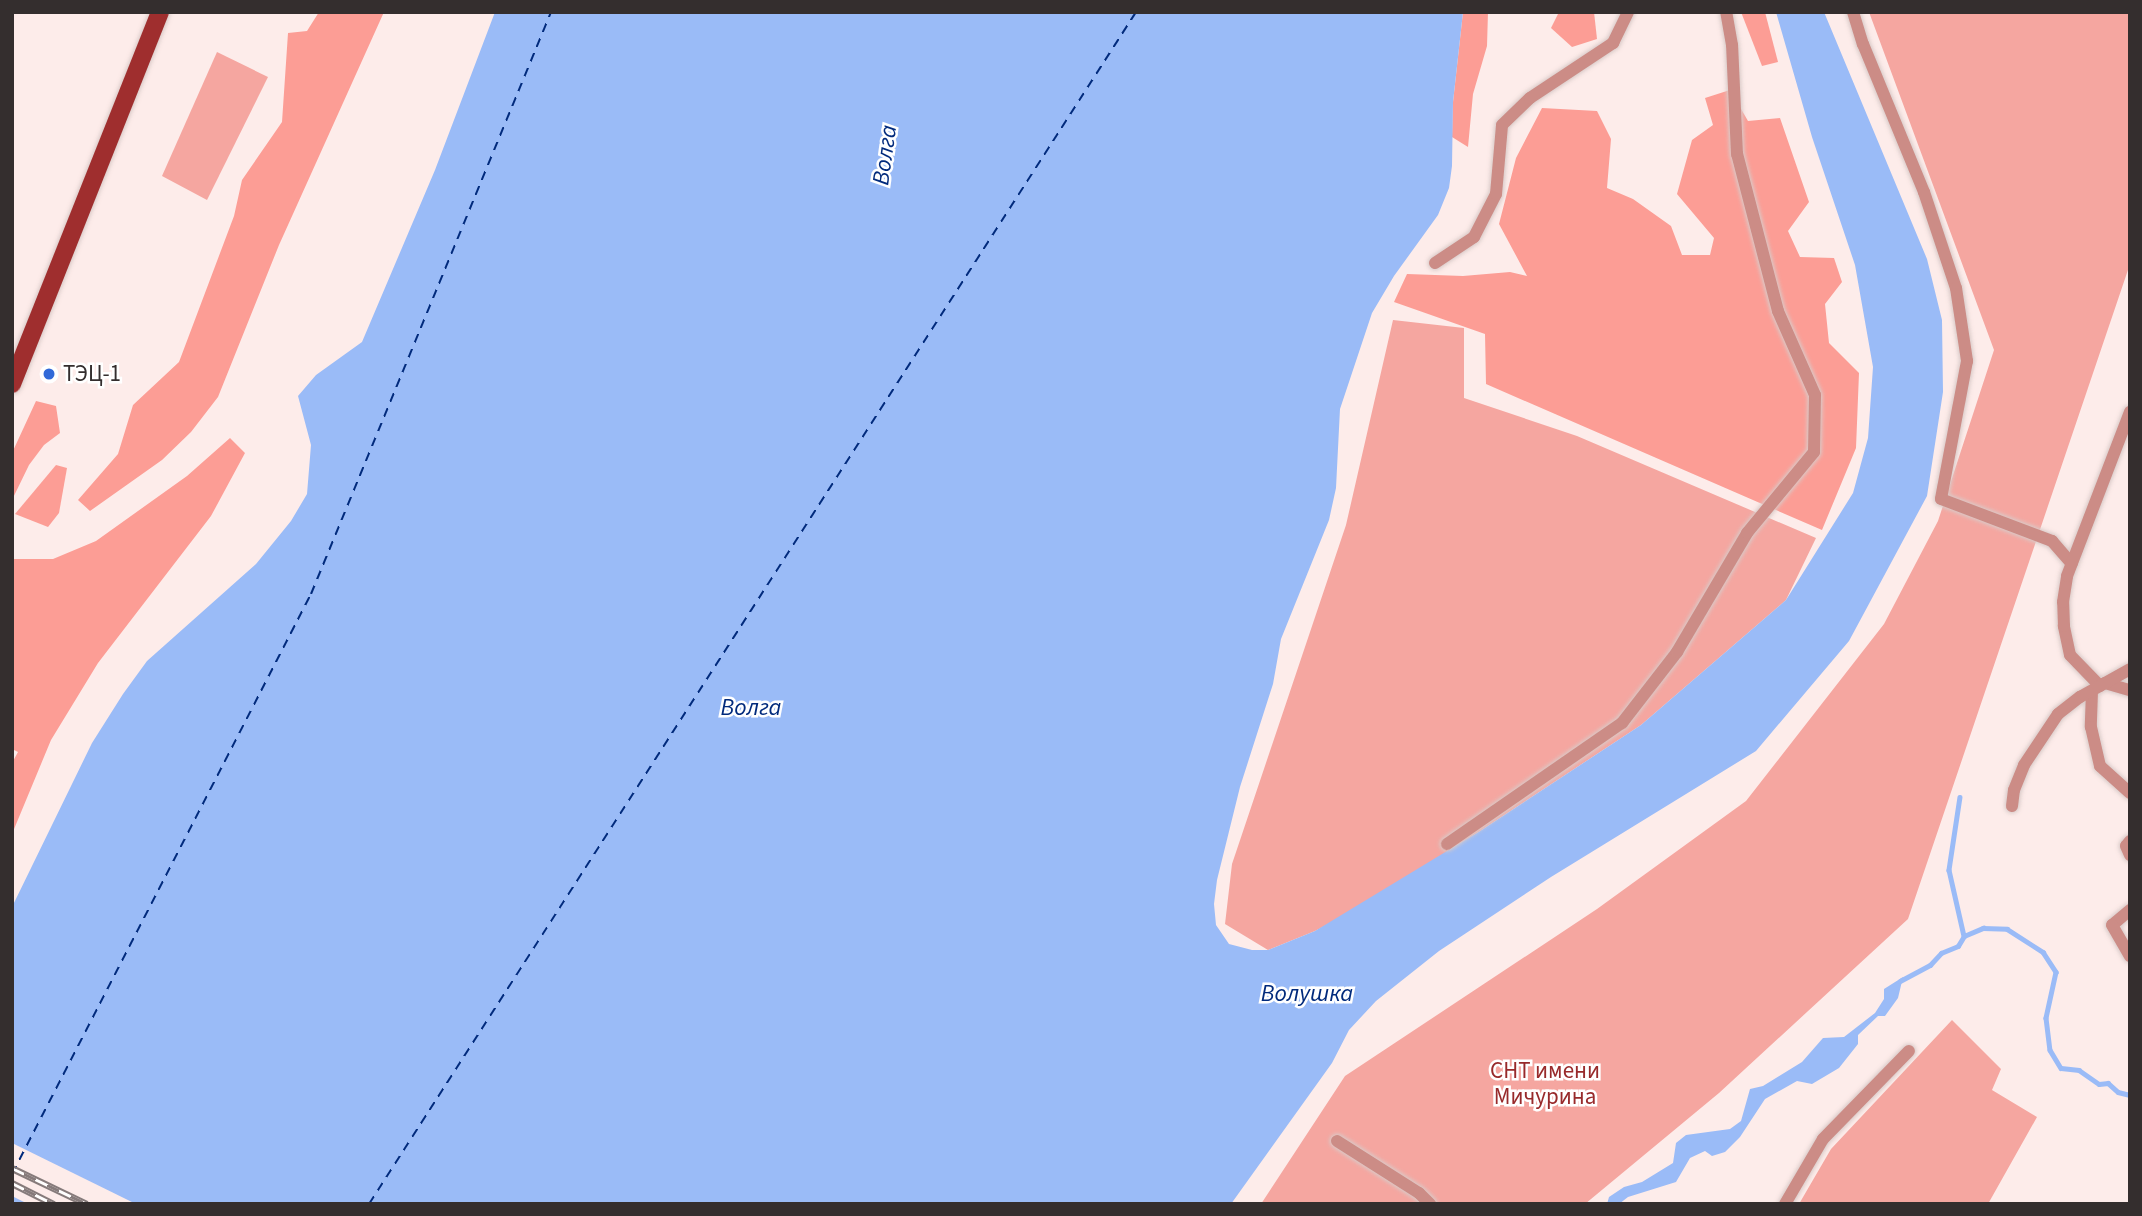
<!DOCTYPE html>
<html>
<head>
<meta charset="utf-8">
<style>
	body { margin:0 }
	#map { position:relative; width:2142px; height:1216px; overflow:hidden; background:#fdecea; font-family:"Source Sans 3",sans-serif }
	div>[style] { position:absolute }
	.green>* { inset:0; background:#f5a6a0 }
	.forest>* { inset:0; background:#fc9d95 }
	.water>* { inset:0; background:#9abbf7 }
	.pier>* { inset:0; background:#fdecea }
	.stream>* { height:4.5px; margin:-2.25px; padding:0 2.25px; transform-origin:2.25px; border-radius:2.25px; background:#9abbf7 }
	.ferry>* { height:2px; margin-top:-1px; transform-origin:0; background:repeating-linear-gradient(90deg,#012a7c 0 9px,transparent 0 16px) }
	.roads { filter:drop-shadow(0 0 2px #d9cac8) drop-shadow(0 0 2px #d9cac8) }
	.street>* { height:12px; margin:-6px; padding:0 6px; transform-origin:6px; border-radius:6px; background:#cc8c86 }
	.primary>* { height:18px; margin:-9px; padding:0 9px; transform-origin:9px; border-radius:9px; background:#9f2e2e }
	.rail>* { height:7px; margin-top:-3.5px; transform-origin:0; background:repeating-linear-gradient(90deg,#fff 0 13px,#867b7b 0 26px); box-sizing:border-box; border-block:2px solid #867b7b }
	.dots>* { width:19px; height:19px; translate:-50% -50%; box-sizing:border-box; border:4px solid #fff; border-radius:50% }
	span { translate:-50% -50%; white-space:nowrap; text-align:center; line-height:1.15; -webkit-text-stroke:5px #fff; paint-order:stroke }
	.poi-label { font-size:23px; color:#342e2e }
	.left { translate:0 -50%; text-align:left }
	.park-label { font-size:23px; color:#982a2b }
	.water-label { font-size:24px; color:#012a7c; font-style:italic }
	.frame { position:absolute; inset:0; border:14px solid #342e2e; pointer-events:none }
</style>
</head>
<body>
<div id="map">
	<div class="green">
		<i style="clip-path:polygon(1869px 12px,2130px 12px,2130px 264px,1908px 919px,1719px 1093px,1585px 1204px,1261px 1204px,1345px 1076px,1597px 909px,1746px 801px,1884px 624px,1938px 521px,1994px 350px)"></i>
		<i style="clip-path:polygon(217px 52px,268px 77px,207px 200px,162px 176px)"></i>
		<i style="clip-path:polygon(1393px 320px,1464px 328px,1464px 398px,1577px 436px,1816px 538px,1786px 600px,1641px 725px,1480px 831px,1347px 914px,1315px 931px,1268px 950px,1225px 924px,1232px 864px,1346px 525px)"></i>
		<i style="clip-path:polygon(1952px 1020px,2001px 1069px,1992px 1090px,2037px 1117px,1988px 1204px,1799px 1204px,1831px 1149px)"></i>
	</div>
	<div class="forest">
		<i style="clip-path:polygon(319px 12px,384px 12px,279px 245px,218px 397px,191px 432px,162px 460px,90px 511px,78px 500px,118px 454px,133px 405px,179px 362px,234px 216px,242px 180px,282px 122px,288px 33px,307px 31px)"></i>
		<i style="clip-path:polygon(1463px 12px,1488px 12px,1487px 46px,1473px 94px,1468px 147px,1452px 137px,1453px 102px)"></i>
		<i style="clip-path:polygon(1559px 12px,1594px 12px,1597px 39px,1572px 47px,1551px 28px)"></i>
		<i style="clip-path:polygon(1741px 12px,1765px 12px,1778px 62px,1762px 66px)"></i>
		<i style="clip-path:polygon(1730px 90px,1748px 121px,1780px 118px,1809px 202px,1788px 231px,1800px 257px,1834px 258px,1842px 282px,1825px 304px,1829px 343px,1859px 373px,1856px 448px,1822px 530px,1486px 384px,1485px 334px,1394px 302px,1407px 274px,1463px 276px,1510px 272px,1527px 276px,1499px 224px,1516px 158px,1542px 108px,1597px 111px,1611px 139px,1607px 188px,1633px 199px,1671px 226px,1682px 255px,1710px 255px,1714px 238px,1677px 194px,1692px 140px,1713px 125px,1705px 98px)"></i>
		<i style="clip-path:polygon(36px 401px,56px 406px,60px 433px,44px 445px,29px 465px,12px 500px,12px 453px)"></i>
		<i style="clip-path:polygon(230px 438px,245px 453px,211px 516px,98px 663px,51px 740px,12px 834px,12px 763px,18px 752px,12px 749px,12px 559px,53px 559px,96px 541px,187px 476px)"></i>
		<i style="clip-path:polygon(56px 465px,67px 468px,59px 513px,48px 527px,15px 514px)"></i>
	</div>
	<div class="water">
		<i style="clip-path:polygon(495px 12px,1463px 12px,1453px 102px,1452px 166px,1449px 188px,1438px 215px,1394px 276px,1372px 313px,1340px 409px,1336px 488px,1329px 520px,1281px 639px,1273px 684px,1240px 787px,1217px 880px,1214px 904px,1216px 925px,1229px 944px,1252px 950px,1268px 950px,1315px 931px,1480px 831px,1641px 725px,1786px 600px,1853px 493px,1868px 438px,1873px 367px,1855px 265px,1812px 137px,1776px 12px,1824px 12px,1927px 259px,1942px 320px,1943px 392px,1927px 496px,1849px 641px,1756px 751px,1551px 877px,1439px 951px,1376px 1001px,1349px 1030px,1332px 1063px,1231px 1204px,12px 1204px,12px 907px,92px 743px,123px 694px,147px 661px,256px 564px,291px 521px,307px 494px,311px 445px,298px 396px,316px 375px,362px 342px,435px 170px)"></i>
		<i style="clip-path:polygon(1903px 977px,1898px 998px,1885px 1016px,1878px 1016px,1858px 1035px,1858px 1044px,1839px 1068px,1812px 1084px,1797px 1081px,1765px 1099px,1740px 1137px,1725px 1152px,1712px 1156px,1705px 1151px,1690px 1158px,1676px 1182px,1628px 1197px,1619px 1204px,1607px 1204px,1609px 1197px,1624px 1187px,1642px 1182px,1673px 1163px,1676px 1143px,1686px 1135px,1730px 1129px,1741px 1121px,1750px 1089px,1763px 1086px,1802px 1062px,1823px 1038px,1844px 1037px,1875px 1013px,1884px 999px,1884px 989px)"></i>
	</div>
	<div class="pier">
		<i style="clip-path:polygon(12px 1143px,136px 1204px,28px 1204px,12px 1196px)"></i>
	</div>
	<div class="stream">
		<i style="left:1960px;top:797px;width:74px;rotate:98.6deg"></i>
		<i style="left:1949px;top:870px;width:68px;rotate:77.2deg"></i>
		<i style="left:1900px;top:981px;width:34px;rotate:-28deg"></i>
		<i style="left:1930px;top:965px;width:16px;rotate:-47deg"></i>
		<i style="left:1941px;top:953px;width:18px;rotate:-22deg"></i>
		<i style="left:1958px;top:946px;width:12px;rotate:-59deg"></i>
		<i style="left:1964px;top:936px;width:21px;rotate:-23deg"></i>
		<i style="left:1983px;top:928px;width:24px;rotate:2deg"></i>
		<i style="left:2007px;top:929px;width:43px;rotate:32.6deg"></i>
		<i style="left:2043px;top:952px;width:24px;rotate:57deg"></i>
		<i style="left:2056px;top:972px;width:47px;rotate:102.3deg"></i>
		<i style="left:2046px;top:1018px;width:32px;rotate:83deg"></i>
		<i style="left:2050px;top:1050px;width:21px;rotate:59deg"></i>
		<i style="left:2061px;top:1068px;width:18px;rotate:6deg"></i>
		<i style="left:2079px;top:1070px;width:24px;rotate:35deg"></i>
		<i style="left:2099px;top:1084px;width:9px;rotate:-6deg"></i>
		<i style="left:2108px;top:1083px;width:13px;rotate:42deg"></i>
		<i style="left:2118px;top:1092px;width:12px;rotate:14deg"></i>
	</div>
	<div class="ferry">
		<i style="left:12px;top:1174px;width:653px;rotate:-62.73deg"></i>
		<i style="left:311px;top:594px;width:630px;rotate:-67.59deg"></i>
		<i style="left:369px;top:1204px;width:1417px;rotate:-57.24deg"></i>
	</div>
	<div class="roads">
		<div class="street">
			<i style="left:1853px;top:12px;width:34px;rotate:73deg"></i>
			<i style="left:1863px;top:44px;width:160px;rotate:67.6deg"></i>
			<i style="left:1924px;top:192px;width:101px;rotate:71.6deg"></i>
			<i style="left:1956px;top:288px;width:74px;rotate:81.4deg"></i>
			<i style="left:1967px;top:361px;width:140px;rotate:100.7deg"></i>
			<i style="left:1941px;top:499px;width:119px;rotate:20.7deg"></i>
			<i style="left:2052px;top:541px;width:30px;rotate:49deg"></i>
			<i style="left:1435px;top:263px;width:47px;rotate:-33.7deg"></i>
			<i style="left:1474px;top:237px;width:48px;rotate:-62.9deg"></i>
			<i style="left:1496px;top:194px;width:69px;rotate:-85deg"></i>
			<i style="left:1502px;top:125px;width:39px;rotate:-44deg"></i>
			<i style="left:1530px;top:98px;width:100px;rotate:-33.5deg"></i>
			<i style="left:1613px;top:43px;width:34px;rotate:-64deg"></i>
			<i style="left:2105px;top:683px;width:26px;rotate:16deg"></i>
			<i style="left:2100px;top:686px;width:43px;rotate:-134.1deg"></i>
			<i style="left:2070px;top:655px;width:30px;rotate:-102deg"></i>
			<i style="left:2064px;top:626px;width:24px;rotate:-92deg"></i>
			<i style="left:2063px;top:602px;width:26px;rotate:-81deg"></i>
			<i style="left:2067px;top:576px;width:176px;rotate:-69deg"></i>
			<i style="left:2092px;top:691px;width:36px;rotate:92deg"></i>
			<i style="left:2091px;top:727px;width:40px;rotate:77deg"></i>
			<i style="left:2100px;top:766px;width:40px;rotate:42deg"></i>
			<i style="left:2012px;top:806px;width:16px;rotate:-83deg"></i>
			<i style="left:2014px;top:790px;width:27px;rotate:-68deg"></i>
			<i style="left:2024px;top:765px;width:61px;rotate:-56.3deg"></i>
			<i style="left:2058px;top:714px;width:28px;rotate:-38deg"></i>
			<i style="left:2080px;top:697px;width:57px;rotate:-29.2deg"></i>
			<i style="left:2130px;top:841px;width:6px;rotate:129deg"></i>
			<i style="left:2126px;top:846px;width:10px;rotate:66deg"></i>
			<i style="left:1447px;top:844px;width:213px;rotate:-34.7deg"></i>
			<i style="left:1622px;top:723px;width:90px;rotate:-52.2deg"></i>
			<i style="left:1677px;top:652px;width:138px;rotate:-59.5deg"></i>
			<i style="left:1747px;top:533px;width:105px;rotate:-50.4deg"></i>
			<i style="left:1814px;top:452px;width:57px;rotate:-89deg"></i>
			<i style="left:1815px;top:395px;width:92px;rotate:-113.8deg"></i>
			<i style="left:1778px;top:311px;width:162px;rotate:-104.6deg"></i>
			<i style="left:1737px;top:154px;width:109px;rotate:-92.6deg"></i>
			<i style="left:1732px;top:45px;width:34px;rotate:-100deg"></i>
			<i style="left:2130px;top:910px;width:23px;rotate:140deg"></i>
			<i style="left:2112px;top:925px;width:36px;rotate:60deg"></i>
			<i style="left:1337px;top:1141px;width:97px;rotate:32.4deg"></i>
			<i style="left:1419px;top:1193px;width:16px;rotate:45deg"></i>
			<i style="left:1785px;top:1204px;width:75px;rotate:-59.7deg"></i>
			<i style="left:1823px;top:1139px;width:123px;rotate:-45.7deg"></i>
		</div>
		<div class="primary">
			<i style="left:12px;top:384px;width:400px;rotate:-68.3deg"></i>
		</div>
	</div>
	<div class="rail">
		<i style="left:12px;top:1168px;width:83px;rotate:25.6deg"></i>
		<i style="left:12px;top:1183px;width:47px;rotate:26.6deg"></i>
	</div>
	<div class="dots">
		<i style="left:49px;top:374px;background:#3169d8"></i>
	</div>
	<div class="poi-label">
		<span class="left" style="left:63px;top:374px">ТЭЦ-1</span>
	</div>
	<div class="park-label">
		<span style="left:1545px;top:1084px">СНТ имени<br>Мичурина</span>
	</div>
	<div class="water-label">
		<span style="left:885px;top:155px;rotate:-82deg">Волга</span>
		<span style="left:751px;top:708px">Волга</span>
		<span style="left:1307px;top:994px">Волушка</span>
	</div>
	<div class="frame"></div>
</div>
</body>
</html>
